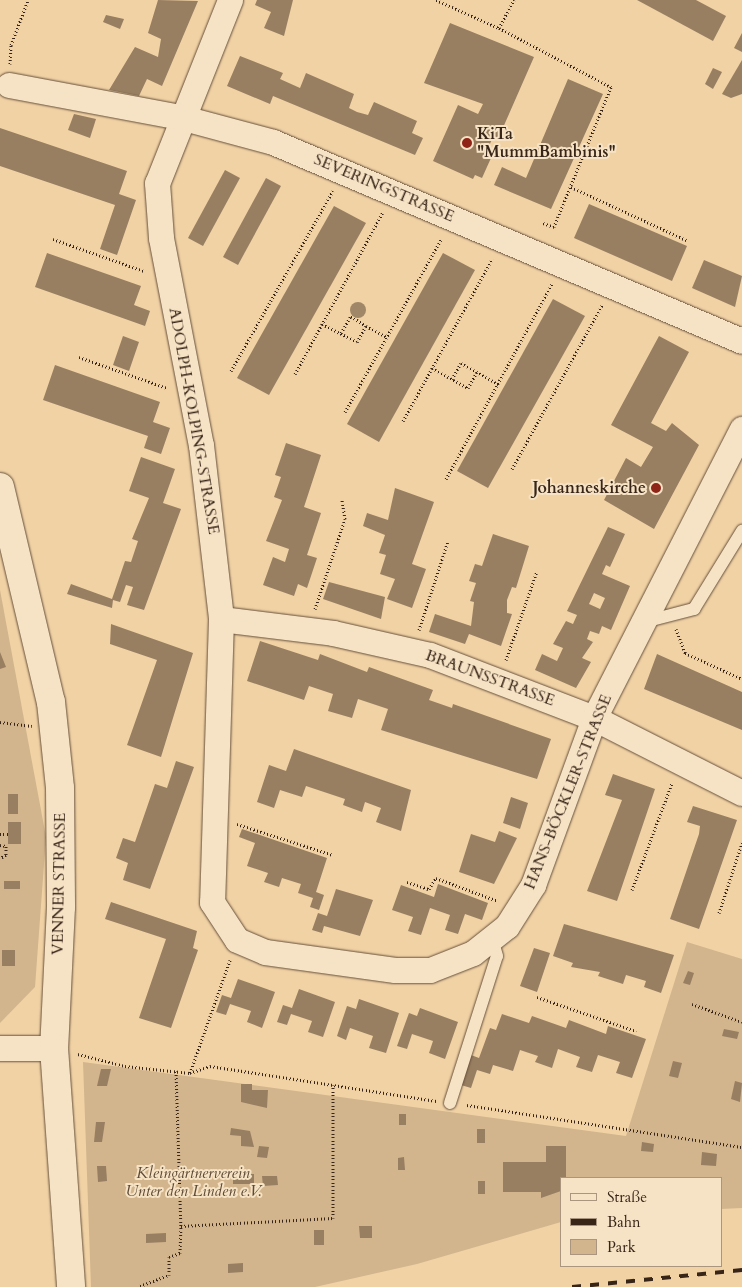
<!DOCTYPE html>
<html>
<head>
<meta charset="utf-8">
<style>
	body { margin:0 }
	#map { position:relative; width:742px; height:1287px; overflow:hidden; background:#f1d2a5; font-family:Cardo,serif }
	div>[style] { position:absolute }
	.green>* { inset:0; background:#d2b58d }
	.building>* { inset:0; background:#987f61 }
	.path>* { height:3px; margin-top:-1.5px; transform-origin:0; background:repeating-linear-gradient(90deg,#382518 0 1px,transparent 0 3.5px) }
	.roads { filter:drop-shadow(0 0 1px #66503b) drop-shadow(0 0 1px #66503b) }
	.service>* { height:12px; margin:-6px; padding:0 6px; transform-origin:6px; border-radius:6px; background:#f6e2c4 }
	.minor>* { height:25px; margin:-12.5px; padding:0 12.5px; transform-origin:12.5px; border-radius:12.5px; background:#f6e2c4 }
	.tertiary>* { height:28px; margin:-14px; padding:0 14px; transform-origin:14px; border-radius:14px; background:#f6e2c4 }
	.rail>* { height:4px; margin-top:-2px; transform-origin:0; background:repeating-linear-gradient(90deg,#382518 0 9px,transparent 0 18px) }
	.trees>* { width:16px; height:16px; margin:-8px; border-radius:50%; background:#a08767 }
	.dots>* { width:14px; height:14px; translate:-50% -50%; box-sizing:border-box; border:2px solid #f6e2c4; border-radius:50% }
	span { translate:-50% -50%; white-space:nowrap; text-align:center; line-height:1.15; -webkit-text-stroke:4px #f6e2c4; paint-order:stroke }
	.poi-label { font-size:16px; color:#382518; font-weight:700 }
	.left { translate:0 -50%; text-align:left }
	.right { translate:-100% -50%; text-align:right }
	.street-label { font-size:16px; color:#382518 }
	.park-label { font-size:16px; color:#5e4935; font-style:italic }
	.legend { position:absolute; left:560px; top:1177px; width:162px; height:90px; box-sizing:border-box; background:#f6e2c4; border:1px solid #aa967f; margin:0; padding:6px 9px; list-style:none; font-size:15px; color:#382518 }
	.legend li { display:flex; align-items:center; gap:10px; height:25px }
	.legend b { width:25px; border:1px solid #aa967f }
</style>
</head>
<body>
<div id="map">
	<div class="green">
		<i style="clip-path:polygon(0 590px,46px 837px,35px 987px,0 1023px)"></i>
		<i style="clip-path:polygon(687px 942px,742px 959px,742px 1208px,721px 1209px,721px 1178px,561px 1178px,561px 1222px,417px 1264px,315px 1287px,91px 1287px,83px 1062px,626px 1136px)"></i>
	</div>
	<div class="building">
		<i style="clip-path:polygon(158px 0,198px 1px,162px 86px,147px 79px,139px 96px,109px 90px,135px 47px,158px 57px,161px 39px,148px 33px)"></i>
		<i style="clip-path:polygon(257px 0,293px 0,284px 36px,264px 28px,271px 12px,255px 5px)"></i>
		<i style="clip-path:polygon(637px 0,696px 0,726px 16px,713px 41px)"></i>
		<i style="clip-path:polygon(106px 15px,124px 19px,120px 29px,103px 22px)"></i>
		<i style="clip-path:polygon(450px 23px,534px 57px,498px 139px,493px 137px,485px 155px,491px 158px,482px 178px,475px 175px,473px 179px,433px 161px,458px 105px,478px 114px,483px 104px,424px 83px)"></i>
		<i style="clip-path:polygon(742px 33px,742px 52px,734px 48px)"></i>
		<i style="clip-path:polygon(240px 56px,283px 73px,280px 79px,300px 88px,306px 73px,354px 94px,349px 108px,357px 112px,368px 115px,374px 102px,417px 121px,412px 133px,423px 138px,415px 155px,273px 96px,270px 104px,227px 86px)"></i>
		<i style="clip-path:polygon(742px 60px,742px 94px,731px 98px,722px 94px)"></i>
		<i style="clip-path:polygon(713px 68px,722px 72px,713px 89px,705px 84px)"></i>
		<i style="clip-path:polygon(568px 79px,603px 94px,551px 209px,494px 185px,502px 167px,526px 178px)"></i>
		<i style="clip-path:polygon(74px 114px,96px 119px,90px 138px,68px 130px)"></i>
		<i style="clip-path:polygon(0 128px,127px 171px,119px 194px,136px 200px,117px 255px,100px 249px,115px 205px,0 166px)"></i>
		<i style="clip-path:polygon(225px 170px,240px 178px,203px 246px,188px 238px)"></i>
		<i style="clip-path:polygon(266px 178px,281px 186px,238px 265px,223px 257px)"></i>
		<i style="clip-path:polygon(589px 204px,687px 246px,672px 281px,574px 238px)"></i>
		<i style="clip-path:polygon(334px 206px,366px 223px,269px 395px,237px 378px)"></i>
		<i style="clip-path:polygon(47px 253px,141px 286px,134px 305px,150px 311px,145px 326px,35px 287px)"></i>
		<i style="clip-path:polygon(443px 253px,475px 270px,379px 442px,347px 424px)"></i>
		<i style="clip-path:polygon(704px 260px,742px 276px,735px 307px,692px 288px)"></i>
		<i style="clip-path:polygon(553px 299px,585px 316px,488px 488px,457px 471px)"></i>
		<i style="clip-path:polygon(123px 336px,139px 342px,129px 371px,113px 365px)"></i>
		<i style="clip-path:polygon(659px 336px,689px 352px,651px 423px,666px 431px,672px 423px,699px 445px,654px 529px,604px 500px,626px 458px,641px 467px,653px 447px,611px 425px)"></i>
		<i style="clip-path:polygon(55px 365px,160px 402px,153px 422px,170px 428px,161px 454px,144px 448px,148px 436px,43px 400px)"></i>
		<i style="clip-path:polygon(286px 443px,321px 455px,304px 507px,321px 513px,307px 555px,317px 558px,307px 588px,298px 584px,294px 596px,263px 585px,273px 557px,285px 562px,289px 549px,266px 541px,282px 500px,274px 497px,281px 477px,275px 475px)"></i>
		<i style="clip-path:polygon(141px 457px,175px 469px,163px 503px,181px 509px,144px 610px,127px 605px,133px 587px,126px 585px,120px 602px,113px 600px,112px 608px,67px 594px,71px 584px,112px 599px,125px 561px,131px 562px,138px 541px,132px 539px,149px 498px,129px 491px)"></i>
		<i style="clip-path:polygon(395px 488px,434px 502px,412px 564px,426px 569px,412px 608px,387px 599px,395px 579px,380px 574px,386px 555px,379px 553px,385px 535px,363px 526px,367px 513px,388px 520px)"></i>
		<i style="clip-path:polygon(evenodd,608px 527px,625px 534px,610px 567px,606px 565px,602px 574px,630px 586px,611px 630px,602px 626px,599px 634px,590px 631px,587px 639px,593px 642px,582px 658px,591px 662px,576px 688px,535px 670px,542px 654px,557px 661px,563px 648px,553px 644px,566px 621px,573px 624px,577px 615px,567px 611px,608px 527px,594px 593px,605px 598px,600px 609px,589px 604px,594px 593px)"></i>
		<i style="clip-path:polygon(493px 534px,529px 546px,516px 588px,512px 587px,507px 600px,507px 613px,512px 614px,501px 646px,469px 634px,465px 644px,429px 632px,435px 614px,471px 626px,474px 602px,470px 601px,476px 583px,469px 581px,475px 564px,482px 566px)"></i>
		<i style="clip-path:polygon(329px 582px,385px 597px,381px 619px,323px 599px)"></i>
		<i style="clip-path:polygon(111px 624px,193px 653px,161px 757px,127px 745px,157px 660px,110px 644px)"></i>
		<i style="clip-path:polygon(260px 641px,318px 660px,320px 654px,367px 672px,369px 667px,433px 690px,429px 700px,452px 708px,453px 704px,551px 739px,537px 779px,381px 730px,388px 709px,358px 699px,352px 718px,328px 711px,333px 694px,309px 686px,304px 700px,247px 681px)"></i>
		<i style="clip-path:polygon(0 652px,6px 667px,0 669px)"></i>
		<i style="clip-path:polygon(657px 654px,742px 692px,742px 737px,742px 730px,644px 689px)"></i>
		<i style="clip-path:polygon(294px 749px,411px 790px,401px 831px,376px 822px,381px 808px,365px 802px,362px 812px,343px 805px,345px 799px,306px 786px,302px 797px,280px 790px,274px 808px,257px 802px,269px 765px,286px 771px)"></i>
		<i style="clip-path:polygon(176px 761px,194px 767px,150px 889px,123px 880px,128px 863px,116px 858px,123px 838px,135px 842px,155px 784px,167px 788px)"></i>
		<i style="clip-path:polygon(613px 774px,655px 789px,617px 901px,587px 891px,622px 800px,605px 795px)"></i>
		<i style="clip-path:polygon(8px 794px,18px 794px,18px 814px,8px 814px)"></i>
		<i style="clip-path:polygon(511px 797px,528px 803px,520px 829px,503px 823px)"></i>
		<i style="clip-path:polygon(693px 806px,737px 820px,699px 929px,670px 919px,699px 834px,700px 826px,687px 822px)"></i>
		<i style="clip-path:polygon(8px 822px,21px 822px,21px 844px,8px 844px)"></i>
		<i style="clip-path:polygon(242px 829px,327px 858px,316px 892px,324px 895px,319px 910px,310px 907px,313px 898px,298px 893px,301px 884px,282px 878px,279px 887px,264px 882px,268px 873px,247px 866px,255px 843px,239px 837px)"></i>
		<i style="clip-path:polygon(499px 831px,517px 838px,494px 884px,459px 872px,471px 834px,495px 842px)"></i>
		<i style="clip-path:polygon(4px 881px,20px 881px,20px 889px,4px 889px)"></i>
		<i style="clip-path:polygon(438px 884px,488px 903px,482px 920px,465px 914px,458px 934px,445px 930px,450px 915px,430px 908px,421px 935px,408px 931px,413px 917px,392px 910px,401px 885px,434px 897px)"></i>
		<i style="clip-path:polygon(336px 889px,373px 900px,360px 936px,324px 926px,322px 933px,312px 930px,318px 913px,327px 916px)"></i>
		<i style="clip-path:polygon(111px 902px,197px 931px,193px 948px,198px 950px,171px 1028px,139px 1018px,166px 939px,105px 919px)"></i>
		<i style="clip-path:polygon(564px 924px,674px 955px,661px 993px,644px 987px,646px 981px,626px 975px,623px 984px,598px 976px,600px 972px,571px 967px,573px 963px,553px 956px)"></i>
		<i style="clip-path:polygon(534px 948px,550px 953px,537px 992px,520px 986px)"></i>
		<i style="clip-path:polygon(2px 950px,15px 950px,15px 966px,2px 966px)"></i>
		<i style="clip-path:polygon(688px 971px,694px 973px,690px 985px,683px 983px)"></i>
		<i style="clip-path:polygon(238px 979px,275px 992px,262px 1028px,247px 1022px,251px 1011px,230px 1004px,226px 1015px,216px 1012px,222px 995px,231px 998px)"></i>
		<i style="clip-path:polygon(299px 989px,335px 1002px,323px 1037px,308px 1032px,312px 1021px,291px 1014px,287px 1025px,277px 1022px,283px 1005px,292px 1008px)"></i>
		<i style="clip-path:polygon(359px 999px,399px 1013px,386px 1053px,369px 1048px,373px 1036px,350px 1028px,346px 1040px,337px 1036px,347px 1006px,356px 1009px)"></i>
		<i style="clip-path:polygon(420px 1008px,458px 1022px,445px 1059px,429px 1053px,433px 1041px,412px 1034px,407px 1049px,397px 1046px,409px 1013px,417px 1016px)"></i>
		<i style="clip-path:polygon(502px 1014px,529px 1023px,532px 1016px,566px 1028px,569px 1020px,606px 1034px,608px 1026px,646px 1039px,632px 1078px,616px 1073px,620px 1062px,598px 1055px,592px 1072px,576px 1067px,580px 1057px,558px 1049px,552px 1068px,535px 1062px,538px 1056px,520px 1050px,513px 1071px,493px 1065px,490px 1074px,477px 1070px,471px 1088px,461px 1085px,471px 1055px,479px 1058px,490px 1028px,496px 1030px)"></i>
		<i style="clip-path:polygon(724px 1029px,739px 1032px,737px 1039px,722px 1036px)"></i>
		<i style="clip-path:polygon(673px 1061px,682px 1063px,678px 1078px,669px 1076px)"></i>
		<i style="clip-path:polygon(101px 1069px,111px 1069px,107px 1086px,97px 1086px)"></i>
		<i style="clip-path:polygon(735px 1081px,742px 1083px,740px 1102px,731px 1099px)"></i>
		<i style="clip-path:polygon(241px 1084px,252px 1084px,252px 1090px,268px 1090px,267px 1108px,241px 1102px)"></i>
		<i style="clip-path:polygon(399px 1114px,406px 1114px,406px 1125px,399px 1125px)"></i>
		<i style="clip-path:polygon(96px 1122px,105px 1122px,102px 1142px,94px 1142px)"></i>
		<i style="clip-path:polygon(231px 1128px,250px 1131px,254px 1147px,241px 1146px,241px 1136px,230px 1135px)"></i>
		<i style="clip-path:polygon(477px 1129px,485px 1129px,485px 1143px,477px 1143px)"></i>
		<i style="clip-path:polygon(642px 1142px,654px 1144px,653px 1152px,641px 1151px)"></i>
		<i style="clip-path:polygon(259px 1146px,269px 1147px,267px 1158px,257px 1157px)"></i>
		<i style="clip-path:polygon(546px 1146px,566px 1146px,566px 1178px,561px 1178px,561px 1191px,541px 1198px,541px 1192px,503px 1192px,503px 1162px,546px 1162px)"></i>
		<i style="clip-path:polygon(702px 1152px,717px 1154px,716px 1166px,701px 1165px)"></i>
		<i style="clip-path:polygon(404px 1157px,405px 1170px,398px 1170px,398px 1158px)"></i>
		<i style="clip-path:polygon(97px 1166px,106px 1166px,107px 1181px,98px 1182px)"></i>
		<i style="clip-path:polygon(233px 1174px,254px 1174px,254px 1184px,233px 1184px)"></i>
		<i style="clip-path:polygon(262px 1176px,277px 1176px,278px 1185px,263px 1186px)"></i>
		<i style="clip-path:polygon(478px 1181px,485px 1181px,485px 1194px,478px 1194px)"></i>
		<i style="clip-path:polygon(359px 1226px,372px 1226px,372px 1238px,360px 1238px)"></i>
		<i style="clip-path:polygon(314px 1230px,324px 1230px,324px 1245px,314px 1245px)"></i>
		<i style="clip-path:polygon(166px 1233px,166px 1242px,146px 1243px,146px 1234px)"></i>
		<i style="clip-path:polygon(243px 1263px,243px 1272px,228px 1273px,228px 1264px)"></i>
	</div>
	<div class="path">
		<i style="left:436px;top:0;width:69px;rotate:24deg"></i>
		<i style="left:499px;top:28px;width:32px;rotate:-62deg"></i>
		<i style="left:499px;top:28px;width:127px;rotate:27.8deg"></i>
		<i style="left:611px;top:87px;width:151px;rotate:112.2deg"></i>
		<i style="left:554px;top:227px;width:12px;rotate:-160deg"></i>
		<i style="left:10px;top:64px;width:19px;rotate:-87deg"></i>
		<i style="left:11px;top:45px;width:48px;rotate:-69.3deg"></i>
		<i style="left:571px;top:187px;width:127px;rotate:24.7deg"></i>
		<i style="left:53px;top:239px;width:96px;rotate:19.4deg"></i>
		<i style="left:322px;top:324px;width:39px;rotate:27deg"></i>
		<i style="left:357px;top:342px;width:18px;rotate:-61deg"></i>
		<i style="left:366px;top:326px;width:24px;rotate:28deg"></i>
		<i style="left:341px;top:333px;width:20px;rotate:-60deg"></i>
		<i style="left:351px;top:316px;width:18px;rotate:34deg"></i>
		<i style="left:79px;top:357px;width:93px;rotate:19.4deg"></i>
		<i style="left:432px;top:368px;width:41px;rotate:29.1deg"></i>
		<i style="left:468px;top:388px;width:18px;rotate:-61deg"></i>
		<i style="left:231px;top:371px;width:207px;rotate:-60.5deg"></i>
		<i style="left:295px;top:374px;width:184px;rotate:-61.5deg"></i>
		<i style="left:452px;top:379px;width:18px;rotate:-61deg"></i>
		<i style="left:461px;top:363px;width:43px;rotate:29.6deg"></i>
		<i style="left:345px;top:412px;width:199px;rotate:-60.9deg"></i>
		<i style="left:403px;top:421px;width:185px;rotate:-61.2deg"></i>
		<i style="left:512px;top:469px;width:187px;rotate:-61.2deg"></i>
		<i style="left:446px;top:479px;width:222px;rotate:-61.5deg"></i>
		<i style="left:315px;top:609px;width:95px;rotate:-71.6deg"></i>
		<i style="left:345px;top:519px;width:19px;rotate:-99deg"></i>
		<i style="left:676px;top:629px;width:26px;rotate:69deg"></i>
		<i style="left:685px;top:653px;width:63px;rotate:24.5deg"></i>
		<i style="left:419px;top:630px;width:94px;rotate:-72deg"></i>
		<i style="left:506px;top:660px;width:94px;rotate:-70.8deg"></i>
		<i style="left:0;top:722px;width:32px;rotate:7deg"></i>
		<i style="left:237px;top:824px;width:101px;rotate:17.9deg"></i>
		<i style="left:0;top:834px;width:8px"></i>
		<i style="left:0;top:845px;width:6px;rotate:9deg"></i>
		<i style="left:6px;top:846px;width:9px;rotate:90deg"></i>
		<i style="left:6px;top:855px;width:7px;rotate:153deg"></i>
		<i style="left:407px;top:882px;width:23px;rotate:18deg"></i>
		<i style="left:429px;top:889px;width:13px;rotate:-58deg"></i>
		<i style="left:436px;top:878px;width:66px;rotate:20.4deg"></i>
		<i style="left:632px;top:890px;width:114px;rotate:-69.5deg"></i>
		<i style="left:719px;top:913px;width:74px;rotate:-71.8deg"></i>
		<i style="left:537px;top:997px;width:105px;rotate:19deg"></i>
		<i style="left:692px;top:1004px;width:53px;rotate:19.8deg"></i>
		<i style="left:78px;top:1054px;width:49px;rotate:14.3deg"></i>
		<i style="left:125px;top:1066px;width:65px;rotate:6.1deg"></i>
		<i style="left:190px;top:1073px;width:120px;rotate:-70.5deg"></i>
		<i style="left:176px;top:1071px;width:155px;rotate:88.2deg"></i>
		<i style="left:181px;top:1226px;width:152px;rotate:-3deg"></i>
		<i style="left:333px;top:1218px;width:133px;rotate:-90deg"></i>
		<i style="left:190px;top:1073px;width:21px;rotate:-19deg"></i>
		<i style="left:210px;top:1066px;width:229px;rotate:8.8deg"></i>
		<i style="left:467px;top:1105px;width:278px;rotate:8.7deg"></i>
		<i style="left:140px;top:1286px;width:31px;rotate:-21deg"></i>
		<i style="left:169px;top:1275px;width:18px;rotate:-90deg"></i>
		<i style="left:169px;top:1257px;width:12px;rotate:-20deg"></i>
		<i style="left:180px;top:1253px;width:27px;rotate:-88deg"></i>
	</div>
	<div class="roads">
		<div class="service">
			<i style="left:644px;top:622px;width:52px;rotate:-14.6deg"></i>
			<i style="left:694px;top:609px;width:92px;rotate:-58.4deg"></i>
			<i style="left:450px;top:1103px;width:154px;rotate:-72.3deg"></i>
			<i style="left:497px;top:956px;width:19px;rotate:-106deg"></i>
		</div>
		<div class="minor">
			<i style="left:230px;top:0;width:197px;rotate:111.7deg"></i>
			<i style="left:157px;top:183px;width:55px;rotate:85.8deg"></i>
			<i style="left:161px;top:238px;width:211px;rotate:79.1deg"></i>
			<i style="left:201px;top:445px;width:175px;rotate:83.4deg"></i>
			<i style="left:221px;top:619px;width:283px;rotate:91.8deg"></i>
			<i style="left:212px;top:902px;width:45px;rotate:56.7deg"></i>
			<i style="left:237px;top:940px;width:30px;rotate:23deg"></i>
			<i style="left:265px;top:952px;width:131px;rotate:7.9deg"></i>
			<i style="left:395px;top:970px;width:35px"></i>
			<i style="left:430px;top:970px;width:46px;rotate:-21.6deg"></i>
			<i style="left:473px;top:953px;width:43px;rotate:-38.5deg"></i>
			<i style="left:507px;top:926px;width:49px;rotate:-57.6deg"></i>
			<i style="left:533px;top:885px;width:178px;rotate:-69.9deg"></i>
			<i style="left:594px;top:718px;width:325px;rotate:-62.9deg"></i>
			<i style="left:9px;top:85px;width:174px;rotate:10.6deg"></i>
			<i style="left:180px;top:117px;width:96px;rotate:15deg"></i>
			<i style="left:273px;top:142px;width:509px;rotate:22.99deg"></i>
			<i style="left:221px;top:619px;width:113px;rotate:7.1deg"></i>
			<i style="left:333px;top:633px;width:99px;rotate:12.8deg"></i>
			<i style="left:430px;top:655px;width:176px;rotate:21deg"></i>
			<i style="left:594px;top:718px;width:166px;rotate:26.9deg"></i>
			<i style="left:0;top:1048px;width:54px"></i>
		</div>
		<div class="tertiary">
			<i style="left:0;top:487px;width:221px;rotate:76.7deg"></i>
			<i style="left:51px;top:702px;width:86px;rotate:84deg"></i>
			<i style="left:60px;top:788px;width:119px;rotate:89.5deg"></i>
			<i style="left:61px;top:907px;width:141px;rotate:92.8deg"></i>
			<i style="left:54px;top:1048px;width:240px;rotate:85.9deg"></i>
		</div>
	</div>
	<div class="rail">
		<i style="left:572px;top:1287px;width:171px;rotate:-5.7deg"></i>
	</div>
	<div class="trees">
		<i style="left:358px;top:310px"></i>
	</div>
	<div class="dots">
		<i style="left:467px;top:143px;background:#8f2418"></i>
		<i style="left:656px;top:488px;background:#8f2418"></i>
	</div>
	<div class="poi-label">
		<span class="left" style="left:477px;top:143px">KiTa<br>"MummBambinis"</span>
		<span class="right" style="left:646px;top:488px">Johanneskirche</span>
	</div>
	<div class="street-label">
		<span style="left:384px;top:188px;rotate:23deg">SEVERINGSTRASSE</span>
		<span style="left:194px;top:421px;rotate:80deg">ADOLPH-KOLPING-STRASSE</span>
		<span style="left:490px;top:678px;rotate:20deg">BRAUNSSTRASSE</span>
		<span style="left:568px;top:792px;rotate:-68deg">HANS-BÖCKLER-STRASSE</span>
		<span style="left:59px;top:884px;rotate:-89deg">VENNER STRASSE</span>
	</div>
	<div class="park-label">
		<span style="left:193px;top:1182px">Kleingärtnerverein<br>Unter den Linden e.V.</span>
	</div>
	<ul class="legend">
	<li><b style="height:6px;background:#f6e2c4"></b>Straße</li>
	<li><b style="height:6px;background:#382518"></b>Bahn</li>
	<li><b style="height:14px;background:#d2b58d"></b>Park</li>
	</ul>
</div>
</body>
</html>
